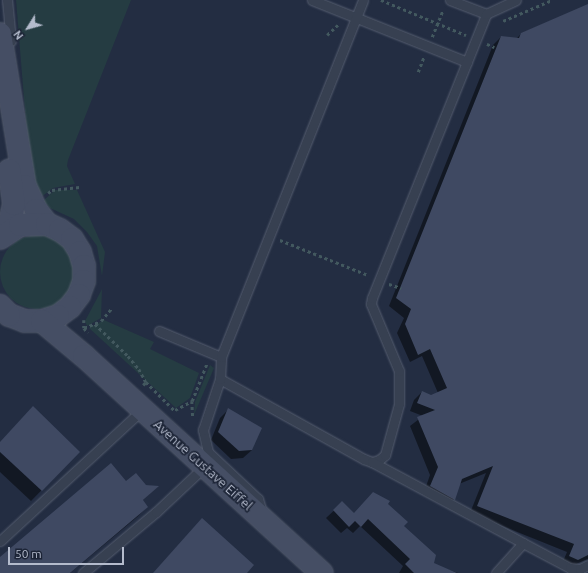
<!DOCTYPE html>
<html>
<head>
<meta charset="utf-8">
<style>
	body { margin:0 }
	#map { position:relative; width:588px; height:573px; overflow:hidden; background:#232d42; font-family:Ubuntu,sans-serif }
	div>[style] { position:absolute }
	.green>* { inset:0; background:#253c42 }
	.round { border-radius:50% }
	.shadow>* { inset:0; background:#0007 }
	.building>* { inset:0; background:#3f4962 }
	.path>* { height:2.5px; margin-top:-1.25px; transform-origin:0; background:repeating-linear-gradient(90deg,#43595f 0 3px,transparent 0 6px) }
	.roads { filter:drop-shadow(0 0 1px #555d6f) drop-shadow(0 0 1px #555d6f) }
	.lane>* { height:9px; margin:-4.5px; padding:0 4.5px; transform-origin:4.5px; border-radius:4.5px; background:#374051 }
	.secondary>* { height:22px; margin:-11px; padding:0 11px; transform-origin:11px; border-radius:11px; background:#454e64 }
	span { translate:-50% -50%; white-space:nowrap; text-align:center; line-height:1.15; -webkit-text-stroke:3.5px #1c2436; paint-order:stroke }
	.street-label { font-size:13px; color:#b4bbcc }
	.north { position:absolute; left:8px; top:8px; width:40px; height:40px; -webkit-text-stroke:3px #1c2436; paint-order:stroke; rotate:233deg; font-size:11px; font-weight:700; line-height:16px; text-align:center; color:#b4bbcc }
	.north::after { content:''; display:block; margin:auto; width:14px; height:18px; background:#b4bbcc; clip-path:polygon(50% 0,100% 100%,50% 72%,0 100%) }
	.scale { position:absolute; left:8px; top:547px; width:116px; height:18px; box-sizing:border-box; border:2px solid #b4bbcc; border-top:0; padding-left:5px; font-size:12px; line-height:14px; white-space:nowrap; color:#b4bbcc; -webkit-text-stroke:3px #1c2436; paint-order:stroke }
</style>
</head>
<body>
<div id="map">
	<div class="green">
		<i style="clip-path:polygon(16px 0,131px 0,68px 160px,67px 166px,75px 184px,53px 188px,41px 197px,34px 180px,27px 136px)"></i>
		<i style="clip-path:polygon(55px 190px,77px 190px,105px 252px,102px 276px,97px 246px,87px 232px,74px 219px,50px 208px,43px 201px)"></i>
		<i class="round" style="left:0;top:235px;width:74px;height:74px"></i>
		<i style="clip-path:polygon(102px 289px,101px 318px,87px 326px,85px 321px)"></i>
		<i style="clip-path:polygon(104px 320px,154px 342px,150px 349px,199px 373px,190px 398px,176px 408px,89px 328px)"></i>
		<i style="clip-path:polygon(210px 365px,214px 368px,194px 415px,195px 402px)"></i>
	</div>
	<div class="shadow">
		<i style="clip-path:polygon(588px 5px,588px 559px,569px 567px,562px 564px,567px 552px,470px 513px,486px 473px,459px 484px,454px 499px,446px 507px,423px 495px,430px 475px,410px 426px,423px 416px,410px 411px,414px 400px,422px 392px,431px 396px,438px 393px,422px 356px,410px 362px,397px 333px,404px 318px,389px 306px,493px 45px,501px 37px,516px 39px,522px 33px)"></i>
		<i style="clip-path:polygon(228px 410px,252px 450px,243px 458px,231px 459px,211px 440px,220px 418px)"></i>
		<i style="clip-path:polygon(0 443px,79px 452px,31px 501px,0 472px)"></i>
		<i style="clip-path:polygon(126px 482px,157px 487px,142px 501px,147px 507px,137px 517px,70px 573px,0 573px,0 558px)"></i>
		<i style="clip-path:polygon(342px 503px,354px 514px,386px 504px,432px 564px,458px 573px,399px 573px,403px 566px,360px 526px,353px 533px,347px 528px,341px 533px,326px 518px)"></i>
	</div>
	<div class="building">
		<i style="clip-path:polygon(588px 4px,588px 555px,578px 560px,569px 556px,574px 544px,477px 506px,493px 466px,462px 479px,455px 500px,430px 486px,438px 467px,417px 417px,435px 410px,417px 403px,422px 391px,431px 395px,447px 388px,430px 349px,418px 355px,405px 324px,411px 309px,396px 298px,501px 36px,519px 38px,521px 33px)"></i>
		<i style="clip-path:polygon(33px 406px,80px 452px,42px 491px,0 452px,0 442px)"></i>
		<i style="clip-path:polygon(228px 408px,262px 428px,252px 450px,239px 451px,218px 432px)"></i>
		<i style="clip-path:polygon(111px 463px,126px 481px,136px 473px,146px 485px,159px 486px,143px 500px,148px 507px,70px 573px,0 573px,0 557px)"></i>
		<i style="clip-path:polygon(373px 492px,390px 501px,388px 504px,408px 522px,404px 526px,436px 555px,434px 563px,457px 573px,414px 573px,405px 564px,410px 559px,368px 519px,361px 527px,355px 521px,349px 527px,333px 510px,342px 501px,354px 513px)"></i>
		<i style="clip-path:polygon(202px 518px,254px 565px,247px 573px,153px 573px)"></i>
	</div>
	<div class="path">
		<i style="left:381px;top:0;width:92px;rotate:22.4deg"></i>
		<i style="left:503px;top:21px;width:53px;rotate:-23.2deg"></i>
		<i style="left:327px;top:35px;width:16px;rotate:-43deg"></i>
		<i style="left:432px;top:37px;width:29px;rotate:-68deg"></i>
		<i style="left:487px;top:44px;width:8px;rotate:23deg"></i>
		<i style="left:418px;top:72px;width:17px;rotate:-69deg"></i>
		<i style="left:48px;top:193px;width:5px;rotate:-37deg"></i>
		<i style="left:52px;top:190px;width:30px;rotate:-6deg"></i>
		<i style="left:280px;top:240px;width:95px;rotate:21.7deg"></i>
		<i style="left:389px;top:284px;width:13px;rotate:18deg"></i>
		<i style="left:84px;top:320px;width:8px;rotate:90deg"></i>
		<i style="left:84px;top:328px;width:6px;rotate:51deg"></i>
		<i style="left:95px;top:324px;width:46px;rotate:44.1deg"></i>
		<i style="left:128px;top:356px;width:17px;rotate:50deg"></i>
		<i style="left:139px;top:369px;width:15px;rotate:62deg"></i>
		<i style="left:84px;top:328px;width:18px;rotate:-22deg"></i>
		<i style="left:101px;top:321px;width:16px;rotate:-50deg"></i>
		<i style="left:143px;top:385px;width:4px;rotate:-45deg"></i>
		<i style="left:146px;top:382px;width:41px;rotate:45deg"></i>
		<i style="left:192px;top:401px;width:17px;rotate:87deg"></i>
		<i style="left:175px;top:410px;width:19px;rotate:-28deg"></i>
		<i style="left:192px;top:401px;width:41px;rotate:-68.5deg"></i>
	</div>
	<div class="roads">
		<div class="lane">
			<i style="left:7px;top:0;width:41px;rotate:84.4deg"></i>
			<i style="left:312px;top:0;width:167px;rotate:21.8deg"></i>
			<i style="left:450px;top:0;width:39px;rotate:21deg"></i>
			<i style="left:159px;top:331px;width:67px;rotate:22.8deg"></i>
			<i style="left:220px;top:379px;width:165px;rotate:29.1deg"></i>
			<i style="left:364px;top:459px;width:9px;rotate:21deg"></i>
			<i style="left:372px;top:462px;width:7px;rotate:-16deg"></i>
			<i style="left:379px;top:460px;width:8px;rotate:-40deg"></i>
			<i style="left:385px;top:455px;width:53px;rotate:-74.6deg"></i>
			<i style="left:399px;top:404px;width:33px;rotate:-90deg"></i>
			<i style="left:399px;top:371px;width:73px;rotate:-112.7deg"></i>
			<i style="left:371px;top:304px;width:6px;rotate:-81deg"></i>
			<i style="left:372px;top:298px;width:306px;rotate:-68.1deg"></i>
			<i style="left:486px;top:14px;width:33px;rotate:-25deg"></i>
			<i style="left:372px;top:462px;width:171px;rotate:28.2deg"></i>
			<i style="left:262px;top:512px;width:14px;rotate:-107deg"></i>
			<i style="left:258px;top:499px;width:69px;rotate:-136.8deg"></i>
			<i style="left:208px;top:452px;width:23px;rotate:-103deg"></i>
			<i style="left:203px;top:430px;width:54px;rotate:-71.6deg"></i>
			<i style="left:220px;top:379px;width:22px;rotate:-87deg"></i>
			<i style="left:221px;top:357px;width:384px;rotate:-68.3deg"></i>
			<i style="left:0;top:541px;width:195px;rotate:-42.7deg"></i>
			<i style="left:83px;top:573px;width:95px;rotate:-39.9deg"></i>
			<i style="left:156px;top:512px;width:67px;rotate:-43.2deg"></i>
			<i style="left:496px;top:573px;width:40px;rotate:-48deg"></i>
			<i style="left:523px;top:543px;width:53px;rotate:28deg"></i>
			<i style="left:570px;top:568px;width:10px;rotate:6deg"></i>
			<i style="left:580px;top:569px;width:9px;rotate:-27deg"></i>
		</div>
		<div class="secondary">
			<i style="left:0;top:34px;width:154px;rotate:80.7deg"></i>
			<i style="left:25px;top:186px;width:26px;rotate:65deg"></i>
			<i style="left:36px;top:210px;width:18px;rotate:52deg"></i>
			<i style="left:8px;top:230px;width:27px;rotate:-77deg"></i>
			<i style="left:14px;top:204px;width:34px;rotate:-98deg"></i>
			<i style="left:0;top:238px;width:24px;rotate:-33deg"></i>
			<i style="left:20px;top:225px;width:27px;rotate:-2deg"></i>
			<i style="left:47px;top:224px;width:14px;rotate:25deg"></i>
			<i style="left:60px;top:230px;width:15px;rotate:37deg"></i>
			<i style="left:72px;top:239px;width:15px;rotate:58deg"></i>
			<i style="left:80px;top:252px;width:15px;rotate:74deg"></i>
			<i style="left:84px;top:266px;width:15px;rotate:90deg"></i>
			<i style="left:84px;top:281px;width:15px;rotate:110deg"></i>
			<i style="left:79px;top:295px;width:15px;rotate:127deg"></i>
			<i style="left:70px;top:307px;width:15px;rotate:143deg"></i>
			<i style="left:58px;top:316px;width:17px;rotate:163deg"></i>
			<i style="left:42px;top:321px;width:17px;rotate:180deg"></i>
			<i style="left:25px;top:321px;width:17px;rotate:-159deg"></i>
			<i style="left:9px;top:315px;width:13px;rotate:-135deg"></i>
			<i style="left:42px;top:321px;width:55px;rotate:39.8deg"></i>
			<i style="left:84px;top:356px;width:322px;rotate:42.4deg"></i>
		</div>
	</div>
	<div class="street-label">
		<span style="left:203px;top:465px;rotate:42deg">Avenue Gustave Eiffel</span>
	</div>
	<div class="north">N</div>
	<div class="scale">50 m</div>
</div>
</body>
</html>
